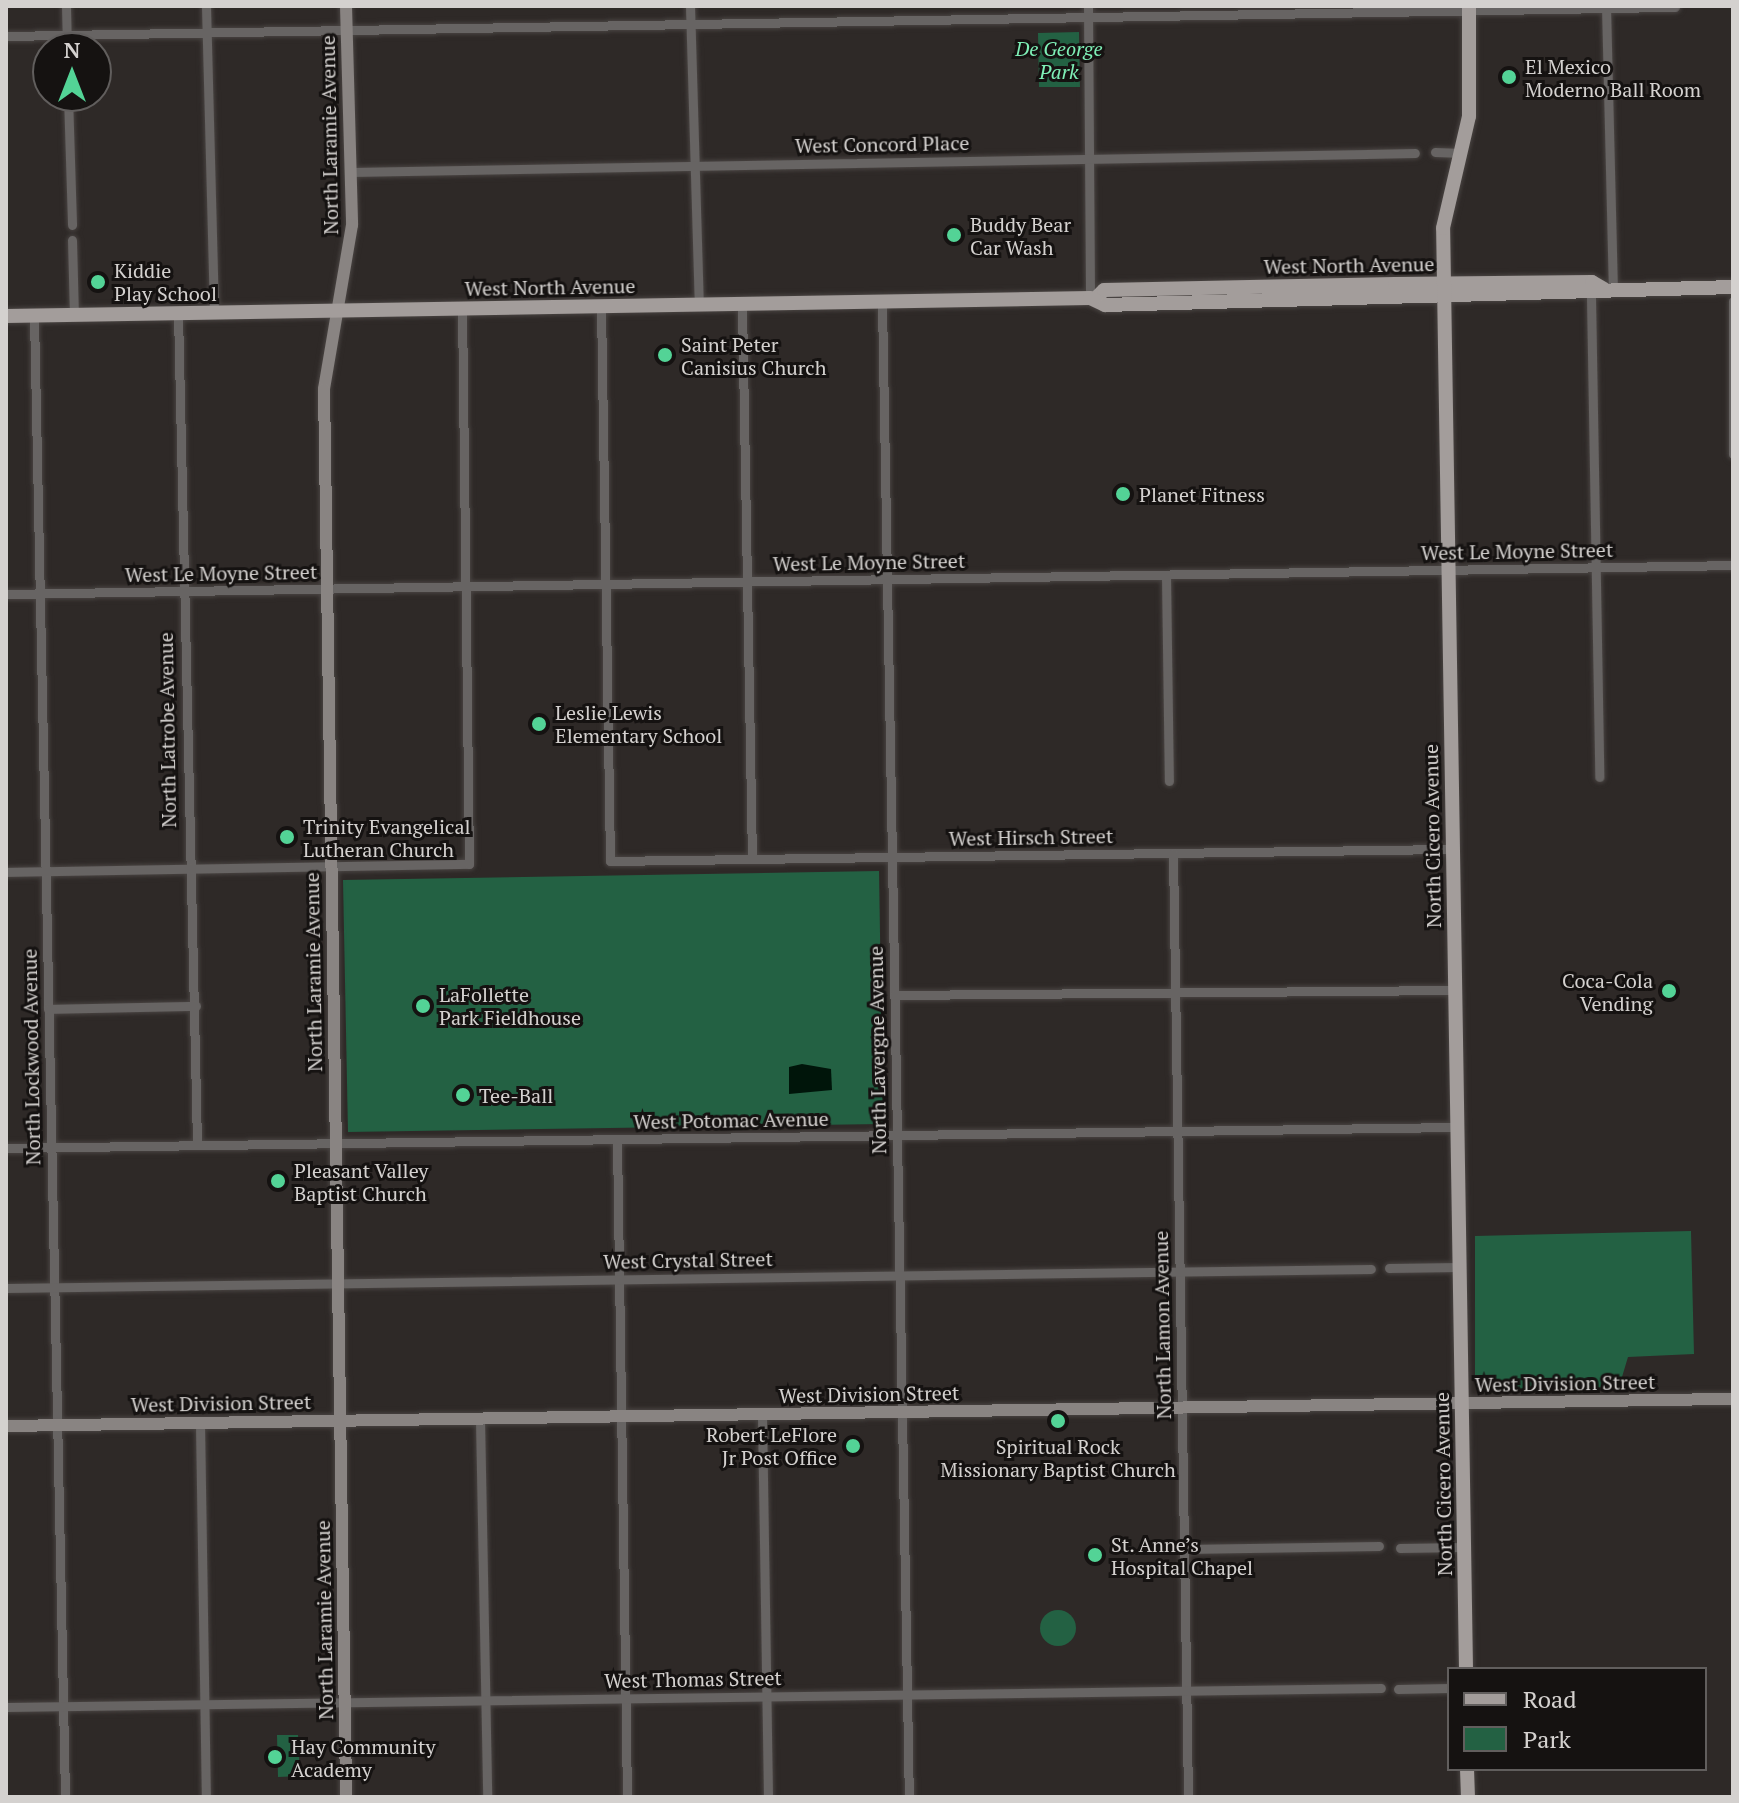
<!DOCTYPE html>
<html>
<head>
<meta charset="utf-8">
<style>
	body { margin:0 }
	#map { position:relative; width:1739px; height:1803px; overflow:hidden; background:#2e2927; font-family:"PT Serif",serif }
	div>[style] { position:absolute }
	.green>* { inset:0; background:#236143 }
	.round { border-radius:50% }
	.water>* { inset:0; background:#00150a }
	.roads { filter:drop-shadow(0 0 2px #494442) drop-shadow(0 0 2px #494442) }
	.street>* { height:9px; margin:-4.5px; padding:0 4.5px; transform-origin:4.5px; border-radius:4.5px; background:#676463 }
	.secondary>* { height:12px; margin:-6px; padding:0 6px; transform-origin:6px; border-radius:6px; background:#898482 }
	.primary>* { height:14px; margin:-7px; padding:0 7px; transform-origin:7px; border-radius:7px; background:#a39d9b }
	.dots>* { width:22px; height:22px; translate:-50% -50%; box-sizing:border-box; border:4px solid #151211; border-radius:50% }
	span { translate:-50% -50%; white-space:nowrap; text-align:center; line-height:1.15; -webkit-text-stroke:6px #151211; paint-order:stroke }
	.park-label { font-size:20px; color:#7eefb6; font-style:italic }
	.poi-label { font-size:20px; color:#d4d1cf }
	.left { translate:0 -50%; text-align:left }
	.right { translate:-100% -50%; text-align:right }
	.street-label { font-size:20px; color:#d4d1cf }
	.frame { position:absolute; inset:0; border:8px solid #d4d1cf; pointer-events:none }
	.legend { position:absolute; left:1447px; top:1667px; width:260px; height:104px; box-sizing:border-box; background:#151211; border:2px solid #615e5d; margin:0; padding:10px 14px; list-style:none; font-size:24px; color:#d4d1cf }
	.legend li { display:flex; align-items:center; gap:16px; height:40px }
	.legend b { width:40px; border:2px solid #615e5d }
	.north { position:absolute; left:32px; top:32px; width:80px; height:80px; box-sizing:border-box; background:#151211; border:2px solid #615e5d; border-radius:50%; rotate:0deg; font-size:22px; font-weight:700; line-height:32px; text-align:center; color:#d4d1cf }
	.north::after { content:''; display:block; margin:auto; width:28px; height:36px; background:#53d396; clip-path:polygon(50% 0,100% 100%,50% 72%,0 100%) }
</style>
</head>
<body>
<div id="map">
	<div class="green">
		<i style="clip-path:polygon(1079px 32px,1080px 87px,1039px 87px,1038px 33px)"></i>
		<i style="clip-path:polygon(879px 871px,883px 1124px,348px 1132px,343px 880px)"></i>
		<i style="clip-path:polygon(1691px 1231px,1694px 1354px,1628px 1357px,1619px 1387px,1483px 1390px,1475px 1381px,1475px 1236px)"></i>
		<i class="round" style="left:1040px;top:1610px;width:36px;height:36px"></i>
		<i style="clip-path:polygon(277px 1735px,298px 1735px,300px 1776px,278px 1777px)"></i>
	</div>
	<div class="water">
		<i style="clip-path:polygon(802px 1064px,831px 1069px,832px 1090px,789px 1094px,789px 1067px)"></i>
	</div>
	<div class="roads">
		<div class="street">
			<i style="left:66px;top:6px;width:42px;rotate:88.6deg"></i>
			<i style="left:206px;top:6px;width:307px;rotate:88.5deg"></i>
			<i style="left:690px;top:6px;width:298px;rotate:88.3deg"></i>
			<i style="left:1088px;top:6px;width:292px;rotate:89.6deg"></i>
			<i style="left:1606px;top:6px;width:283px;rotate:88.6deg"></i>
			<i style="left:6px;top:36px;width:1669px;rotate:-1deg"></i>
			<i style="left:68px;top:96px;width:129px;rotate:88.2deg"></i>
			<i style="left:1435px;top:152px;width:27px;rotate:2deg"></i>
			<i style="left:351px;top:172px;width:1064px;rotate:-1.02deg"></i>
			<i style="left:72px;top:240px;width:75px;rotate:88.5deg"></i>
			<i style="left:1591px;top:297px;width:480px;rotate:89deg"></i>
			<i style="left:1733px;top:301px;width:153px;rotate:90deg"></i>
			<i style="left:882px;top:302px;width:1495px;rotate:88.97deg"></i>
			<i style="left:742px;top:304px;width:555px;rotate:88.97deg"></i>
			<i style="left:601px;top:306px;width:555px;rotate:89.07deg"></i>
			<i style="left:610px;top:861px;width:843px;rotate:-0.82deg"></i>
			<i style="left:178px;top:313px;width:832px;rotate:88.69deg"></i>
			<i style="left:34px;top:316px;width:1481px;rotate:88.8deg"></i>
			<i style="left:1166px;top:575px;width:206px;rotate:89.2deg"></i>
			<i style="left:6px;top:594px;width:1727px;rotate:-0.96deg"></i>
			<i style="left:1173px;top:853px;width:944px;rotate:89.09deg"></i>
			<i style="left:6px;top:872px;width:463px;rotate:-1deg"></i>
			<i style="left:469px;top:864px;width:556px;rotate:-90.72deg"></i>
			<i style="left:894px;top:995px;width:561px;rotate:-0.51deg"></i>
			<i style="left:48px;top:1009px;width:148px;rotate:-1.2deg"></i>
			<i style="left:617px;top:1140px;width:657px;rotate:89.13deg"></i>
			<i style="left:6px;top:1148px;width:1451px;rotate:-0.83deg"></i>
			<i style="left:1389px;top:1268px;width:70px;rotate:-0.8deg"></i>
			<i style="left:6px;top:1288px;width:1365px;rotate:-0.8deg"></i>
			<i style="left:762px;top:1415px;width:382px;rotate:89.1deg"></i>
			<i style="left:480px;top:1419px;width:378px;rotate:88.9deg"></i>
			<i style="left:200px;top:1423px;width:374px;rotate:89.1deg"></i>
			<i style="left:1400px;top:1548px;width:64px;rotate:-0.9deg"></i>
			<i style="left:1184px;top:1549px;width:195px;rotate:-0.9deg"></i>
			<i style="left:1398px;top:1689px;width:51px;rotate:-1.1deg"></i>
			<i style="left:6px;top:1707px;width:1375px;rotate:-0.79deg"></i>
		</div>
		<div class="secondary">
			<i style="left:346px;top:6px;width:219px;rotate:88.4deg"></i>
			<i style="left:352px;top:225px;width:166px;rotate:99.7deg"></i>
			<i style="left:324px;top:389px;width:1408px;rotate:89.1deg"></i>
			<i style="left:6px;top:1426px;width:1727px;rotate:-0.9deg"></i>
		</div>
		<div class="primary">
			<i style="left:1096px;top:298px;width:11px;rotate:-45deg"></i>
			<i style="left:1104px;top:290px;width:291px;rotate:-1.2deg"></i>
			<i style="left:1395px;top:284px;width:197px;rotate:-0.6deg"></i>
			<i style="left:1592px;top:282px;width:14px;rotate:30deg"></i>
			<i style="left:6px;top:316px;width:1084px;rotate:-0.95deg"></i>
			<i style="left:1090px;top:298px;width:17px;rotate:25deg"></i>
			<i style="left:1105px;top:305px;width:628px;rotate:-1.64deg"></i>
			<i style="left:1466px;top:1669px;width:1441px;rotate:-90.91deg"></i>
			<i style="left:1443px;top:228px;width:115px;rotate:-76.9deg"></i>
			<i style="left:1469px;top:116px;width:110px;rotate:-90deg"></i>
			<i style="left:1467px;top:1769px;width:28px;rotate:88deg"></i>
		</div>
	</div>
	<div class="dots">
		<i style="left:1509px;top:77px;background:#53d396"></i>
		<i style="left:954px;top:235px;background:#53d396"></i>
		<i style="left:98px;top:282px;background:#53d396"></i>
		<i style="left:665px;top:355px;background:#53d396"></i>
		<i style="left:1123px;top:494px;background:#53d396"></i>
		<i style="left:539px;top:724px;background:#53d396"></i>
		<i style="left:287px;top:837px;background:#53d396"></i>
		<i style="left:1669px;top:991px;background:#53d396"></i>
		<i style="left:423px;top:1006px;background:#53d396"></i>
		<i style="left:463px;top:1095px;background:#53d396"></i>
		<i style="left:278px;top:1181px;background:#53d396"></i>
		<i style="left:1058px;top:1421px;background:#53d396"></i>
		<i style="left:853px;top:1446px;background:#53d396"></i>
		<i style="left:1095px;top:1555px;background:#53d396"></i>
		<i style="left:275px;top:1757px;background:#53d396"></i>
	</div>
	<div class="park-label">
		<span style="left:1059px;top:60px">De George<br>Park</span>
	</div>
	<div class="poi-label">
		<span class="left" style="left:1525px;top:78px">El Mexico<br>Moderno Ball Room</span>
		<span class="left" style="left:970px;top:236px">Buddy Bear<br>Car Wash</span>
		<span class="left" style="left:114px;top:282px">Kiddie<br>Play School</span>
		<span class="left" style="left:681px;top:356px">Saint Peter<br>Canisius Church</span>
		<span class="left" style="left:1139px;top:494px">Planet Fitness</span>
		<span class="left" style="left:555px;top:724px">Leslie Lewis<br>Elementary School</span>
		<span class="left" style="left:303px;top:838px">Trinity Evangelical<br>Lutheran Church</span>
		<span class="right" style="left:1653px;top:992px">Coca-Cola<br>Vending</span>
		<span class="left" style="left:439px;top:1006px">LaFollette<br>Park Fieldhouse</span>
		<span class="left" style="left:479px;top:1095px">Tee-Ball</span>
		<span class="left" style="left:294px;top:1182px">Pleasant Valley<br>Baptist Church</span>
		<span class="right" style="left:837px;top:1446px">Robert LeFlore<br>Jr Post Office</span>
		<span style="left:1058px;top:1458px">Spiritual Rock<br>Missionary Baptist Church</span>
		<span class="left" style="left:1111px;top:1556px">St. Anne’s<br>Hospital Chapel</span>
		<span class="left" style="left:291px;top:1758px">Hay Community<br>Academy</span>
	</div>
	<div class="street-label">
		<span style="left:329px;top:135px;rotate:-91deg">North Laramie Avenue</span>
		<span style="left:882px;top:144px;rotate:-1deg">West Concord Place</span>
		<span style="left:1349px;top:265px;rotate:-1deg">West North Avenue</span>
		<span style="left:550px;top:287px;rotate:-1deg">West North Avenue</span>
		<span style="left:1517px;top:551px;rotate:-1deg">West Le Moyne Street</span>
		<span style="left:869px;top:562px;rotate:-1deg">West Le Moyne Street</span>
		<span style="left:221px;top:573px;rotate:-1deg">West Le Moyne Street</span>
		<span style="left:167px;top:730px;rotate:-91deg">North Latrobe Avenue</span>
		<span style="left:1432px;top:836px;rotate:-91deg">North Cicero Avenue</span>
		<span style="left:1031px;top:837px;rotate:-1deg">West Hirsch Street</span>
		<span style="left:313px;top:972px;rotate:-91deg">North Laramie Avenue</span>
		<span style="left:877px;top:1050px;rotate:-91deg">North Lavergne Avenue</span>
		<span style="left:31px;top:1057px;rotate:-91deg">North Lockwood Avenue</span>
		<span style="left:731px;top:1120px;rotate:-1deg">West Potomac Avenue</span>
		<span style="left:688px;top:1260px;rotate:-1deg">West Crystal Street</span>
		<span style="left:1162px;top:1325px;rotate:-91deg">North Lamon Avenue</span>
		<span style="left:1565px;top:1383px;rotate:-1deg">West Division Street</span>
		<span style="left:869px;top:1394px;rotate:-1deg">West Division Street</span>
		<span style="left:221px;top:1403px;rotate:-1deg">West Division Street</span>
		<span style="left:1443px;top:1484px;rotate:-91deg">North Cicero Avenue</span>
		<span style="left:324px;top:1620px;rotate:-91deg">North Laramie Avenue</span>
		<span style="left:693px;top:1679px;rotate:-1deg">West Thomas Street</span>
	</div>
	<div class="frame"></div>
	<ul class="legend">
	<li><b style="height:10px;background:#a39d9b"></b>Road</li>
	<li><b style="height:22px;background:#236143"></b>Park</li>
	</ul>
	<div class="north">N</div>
</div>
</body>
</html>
